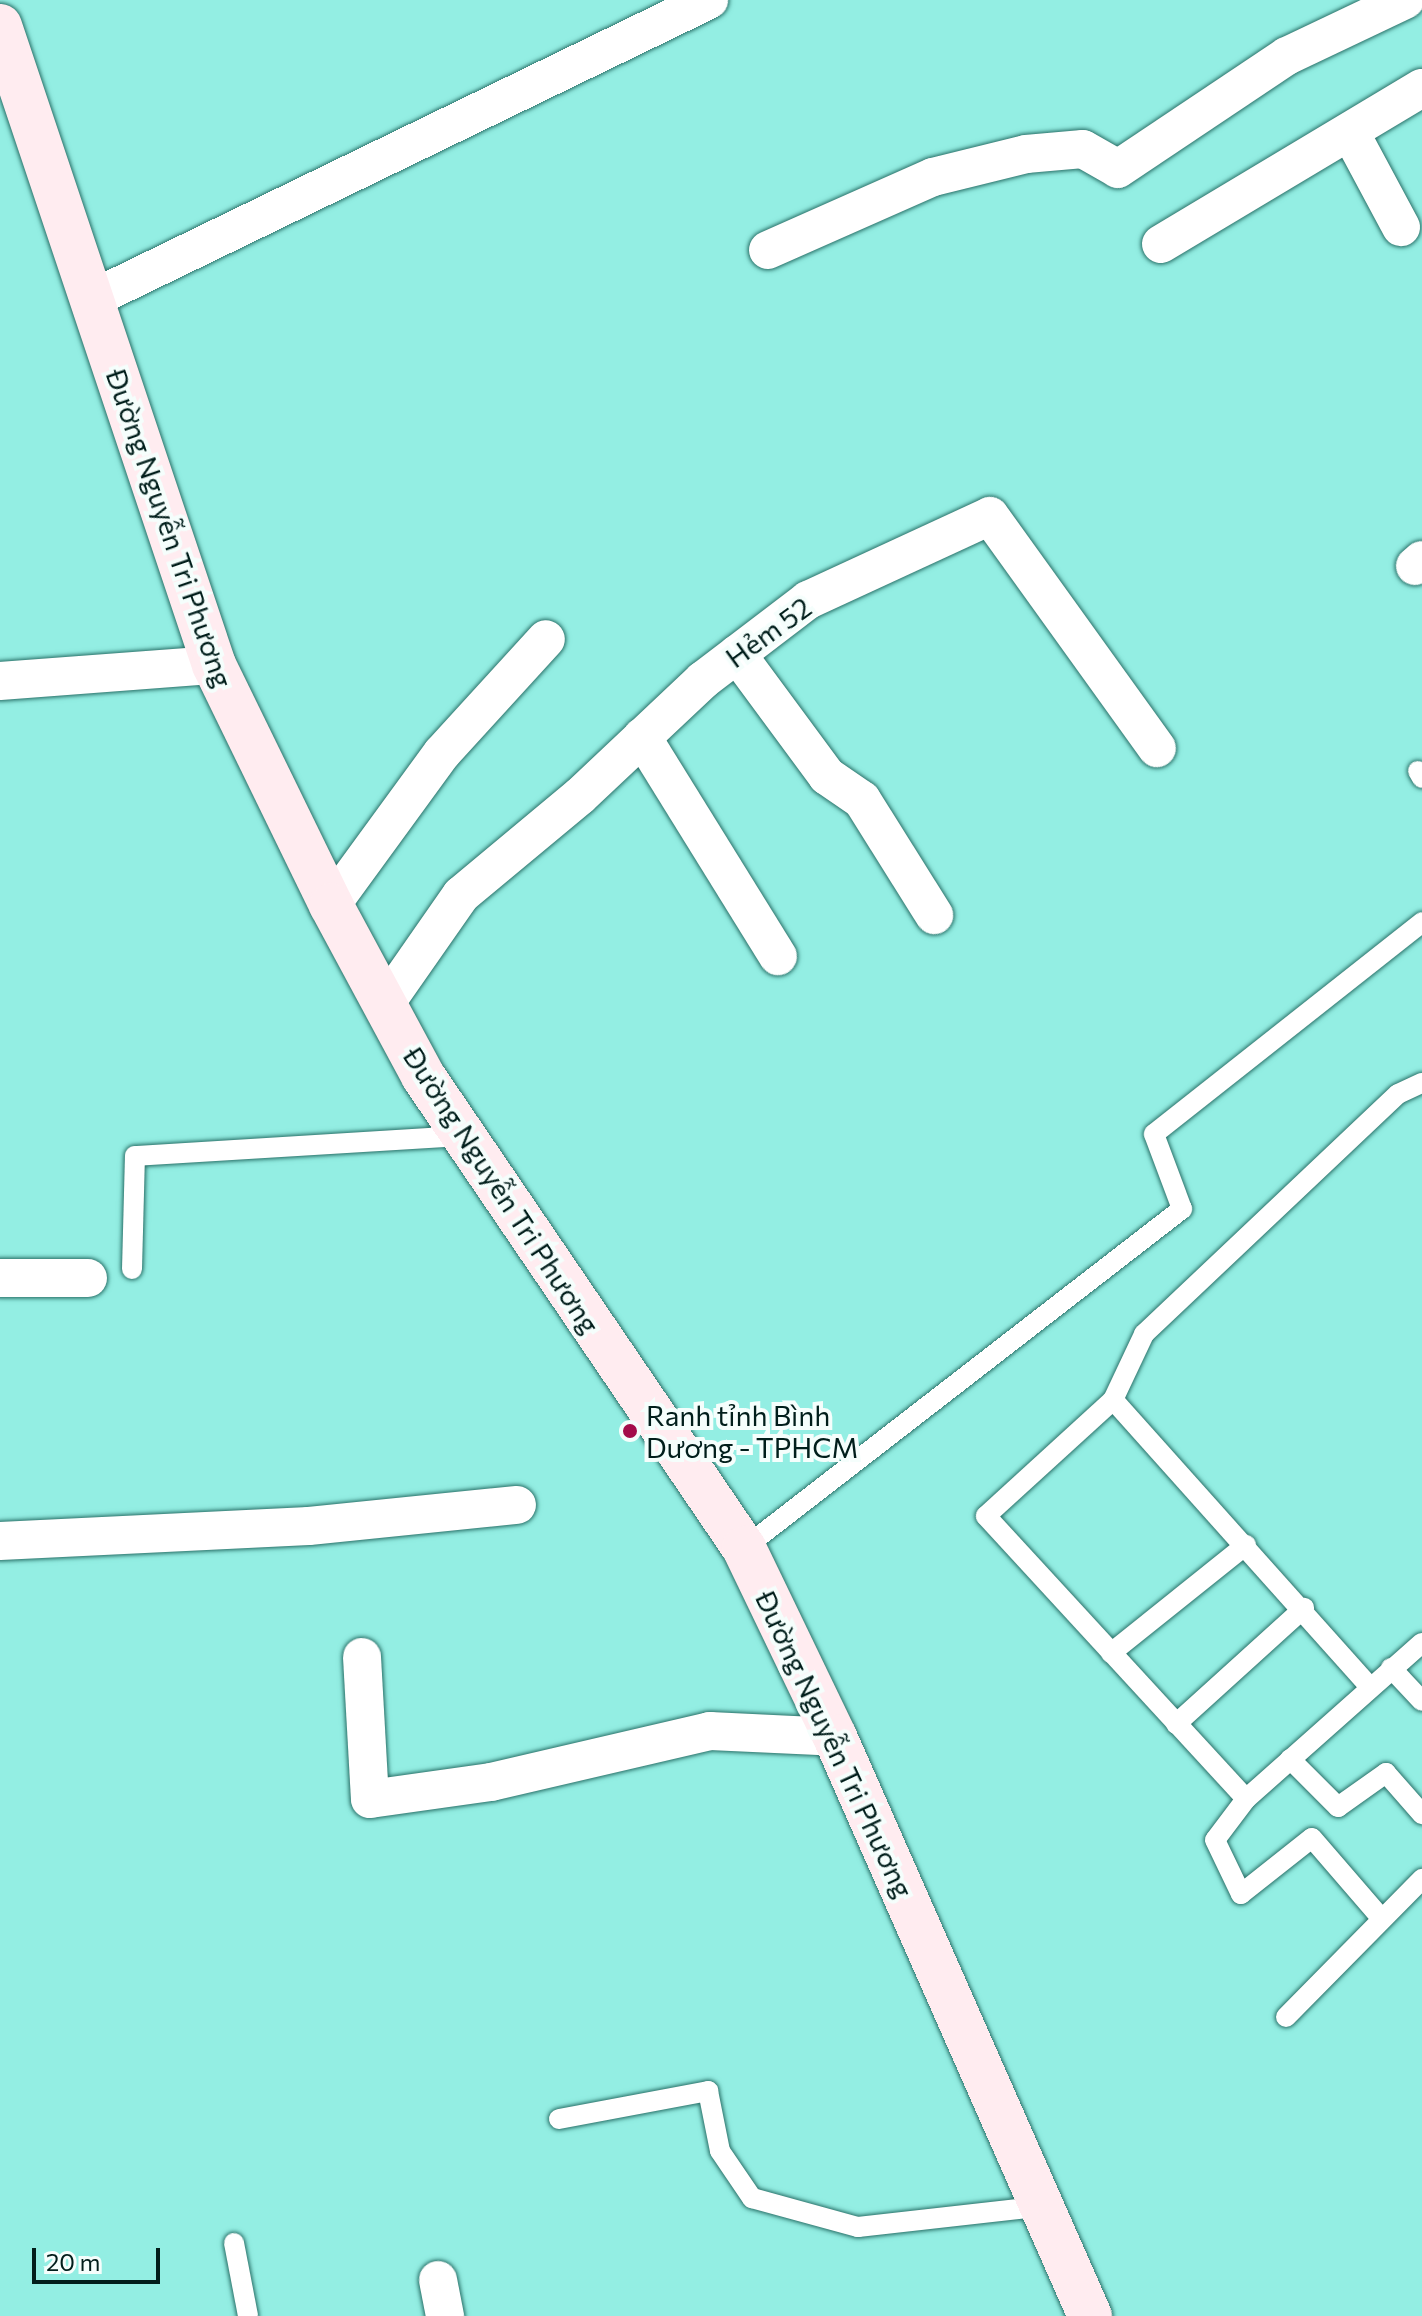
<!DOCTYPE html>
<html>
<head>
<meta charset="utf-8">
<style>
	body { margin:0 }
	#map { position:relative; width:1422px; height:2316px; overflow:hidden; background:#93eee3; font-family:Commissioner,sans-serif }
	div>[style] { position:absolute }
	.roads { filter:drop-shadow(0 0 2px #2a7169) drop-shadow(0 0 2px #2a7169) }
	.lane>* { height:20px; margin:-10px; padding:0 10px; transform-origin:10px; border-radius:10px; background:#fff }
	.street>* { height:38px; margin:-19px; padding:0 19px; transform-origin:19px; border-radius:19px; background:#fff }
	.secondary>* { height:44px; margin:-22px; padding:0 22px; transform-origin:22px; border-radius:22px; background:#ffecf0 }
	.dots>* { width:22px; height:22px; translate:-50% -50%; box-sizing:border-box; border:4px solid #f5fefc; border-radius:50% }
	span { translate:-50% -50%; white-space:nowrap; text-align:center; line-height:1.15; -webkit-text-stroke:8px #f5fefc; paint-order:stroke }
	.street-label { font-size:28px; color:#011e1b }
	.poi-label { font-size:28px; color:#011e1b }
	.left { translate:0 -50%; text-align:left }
	.scale { position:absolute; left:32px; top:2248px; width:128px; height:36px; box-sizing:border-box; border:4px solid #011e1b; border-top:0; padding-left:10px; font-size:24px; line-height:28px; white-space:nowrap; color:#011e1b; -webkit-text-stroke:6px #f5fefc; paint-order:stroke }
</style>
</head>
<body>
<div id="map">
	<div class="roads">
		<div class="lane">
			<i style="left:1418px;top:771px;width:8px;rotate:60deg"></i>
			<i style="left:132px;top:1269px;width:113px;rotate:-88.5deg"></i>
			<i style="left:135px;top:1156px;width:329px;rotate:-3.5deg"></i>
			<i style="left:1113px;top:1400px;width:73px;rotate:-64.8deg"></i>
			<i style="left:1144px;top:1334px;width:349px;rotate:-43.4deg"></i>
			<i style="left:1398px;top:1094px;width:26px;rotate:-25deg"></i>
			<i style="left:744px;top:1548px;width:554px;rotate:-37.74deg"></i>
			<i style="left:1182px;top:1209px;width:80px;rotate:-110.5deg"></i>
			<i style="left:1154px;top:1134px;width:342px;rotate:-38.3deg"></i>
			<i style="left:1111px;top:1653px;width:173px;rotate:-38.7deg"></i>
			<i style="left:1391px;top:1668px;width:45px;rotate:46.8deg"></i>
			<i style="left:1369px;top:1686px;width:384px;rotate:-131.8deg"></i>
			<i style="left:1113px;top:1400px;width:172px;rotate:137.6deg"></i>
			<i style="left:986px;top:1516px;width:384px;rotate:47.4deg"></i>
			<i style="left:1246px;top:1799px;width:235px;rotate:-41.6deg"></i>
			<i style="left:1176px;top:1724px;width:173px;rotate:-42.2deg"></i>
			<i style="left:1290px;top:1759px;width:68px;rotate:45deg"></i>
			<i style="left:1338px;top:1807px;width:59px;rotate:-35.3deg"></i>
			<i style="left:1386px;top:1773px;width:55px;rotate:48.7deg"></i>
			<i style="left:1246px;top:1799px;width:51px;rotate:127.1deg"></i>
			<i style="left:1215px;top:1840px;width:60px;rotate:64.3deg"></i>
			<i style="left:1241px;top:1894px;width:90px;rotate:-38.3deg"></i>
			<i style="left:1312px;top:1838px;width:107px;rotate:49.2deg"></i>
			<i style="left:1286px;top:2017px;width:194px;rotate:-45.4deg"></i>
			<i style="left:559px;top:2119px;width:152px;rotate:-10.6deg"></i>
			<i style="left:708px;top:2091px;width:61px;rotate:78.7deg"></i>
			<i style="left:720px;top:2151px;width:57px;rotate:55.8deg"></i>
			<i style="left:752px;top:2198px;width:110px;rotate:15.3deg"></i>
			<i style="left:858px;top:2227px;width:188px;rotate:-6.4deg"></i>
			<i style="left:234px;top:2243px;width:74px;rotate:79.1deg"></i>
		</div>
		<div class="street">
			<i style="left:1350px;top:132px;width:108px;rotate:61.8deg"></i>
			<i style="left:1161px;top:244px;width:304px;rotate:-30.9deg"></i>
			<i style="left:768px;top:250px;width:180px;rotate:-23.9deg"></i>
			<i style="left:933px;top:177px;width:96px;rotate:-13.9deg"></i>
			<i style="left:1026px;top:154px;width:57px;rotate:-5deg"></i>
			<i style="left:1083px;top:149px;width:40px;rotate:29.7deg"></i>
			<i style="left:1118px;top:169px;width:203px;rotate:-33.8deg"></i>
			<i style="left:1287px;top:56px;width:131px;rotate:-25.4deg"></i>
			<i style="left:90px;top:300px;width:688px;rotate:-25.86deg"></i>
			<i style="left:1415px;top:566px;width:9px;rotate:-41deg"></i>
			<i style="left:737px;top:654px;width:152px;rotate:53.6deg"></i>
			<i style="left:827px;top:776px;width:42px;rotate:34.4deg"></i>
			<i style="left:862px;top:800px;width:136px;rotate:57.9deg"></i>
			<i style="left:0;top:681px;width:215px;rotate:-4.3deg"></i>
			<i style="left:642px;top:737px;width:258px;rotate:58.2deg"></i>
			<i style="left:331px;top:905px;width:188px;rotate:-53.9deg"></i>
			<i style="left:442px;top:753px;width:154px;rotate:-47.6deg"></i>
			<i style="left:385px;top:1004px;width:133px;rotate:-55.1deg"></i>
			<i style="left:461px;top:895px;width:155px;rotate:-39.8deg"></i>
			<i style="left:580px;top:796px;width:169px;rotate:-43.3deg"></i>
			<i style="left:703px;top:680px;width:132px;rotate:-37.3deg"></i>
			<i style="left:808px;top:600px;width:200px;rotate:-24.8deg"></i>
			<i style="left:990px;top:516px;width:286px;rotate:54.3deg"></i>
			<i style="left:0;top:1278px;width:88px"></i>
			<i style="left:0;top:1541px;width:309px;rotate:-2.8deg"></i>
			<i style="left:309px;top:1526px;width:209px;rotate:-5.8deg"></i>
			<i style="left:362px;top:1657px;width:142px;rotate:86.8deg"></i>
			<i style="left:370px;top:1799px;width:122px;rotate:-8deg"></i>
			<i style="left:491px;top:1782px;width:225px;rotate:-13.1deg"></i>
			<i style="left:710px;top:1731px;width:125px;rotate:2.7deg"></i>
			<i style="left:438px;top:2280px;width:37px;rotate:79deg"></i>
		</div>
		<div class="secondary">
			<i style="left:0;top:26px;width:674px;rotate:71.48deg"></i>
			<i style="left:214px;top:665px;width:267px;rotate:64deg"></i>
			<i style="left:331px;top:905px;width:194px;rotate:61.7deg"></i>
			<i style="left:423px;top:1076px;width:571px;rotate:55.78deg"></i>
			<i style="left:744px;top:1548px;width:210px;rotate:64.3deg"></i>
			<i style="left:835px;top:1737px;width:633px;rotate:66.23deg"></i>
		</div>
	</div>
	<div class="dots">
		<i style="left:630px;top:1431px;background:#a40d4b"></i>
	</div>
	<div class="street-label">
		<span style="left:170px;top:528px;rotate:71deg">Đường Nguyễn Tri Phương</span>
		<span style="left:768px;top:632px;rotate:-36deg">Hẻm 52</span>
		<span style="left:502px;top:1190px;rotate:57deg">Đường Nguyễn Tri Phương</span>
		<span style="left:835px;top:1744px;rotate:65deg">Đường Nguyễn Tri Phương</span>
	</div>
	<div class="poi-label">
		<span class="left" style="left:646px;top:1431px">Ranh tỉnh Bình<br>Dương - TPHCM</span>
	</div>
	<div class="scale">20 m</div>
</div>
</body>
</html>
